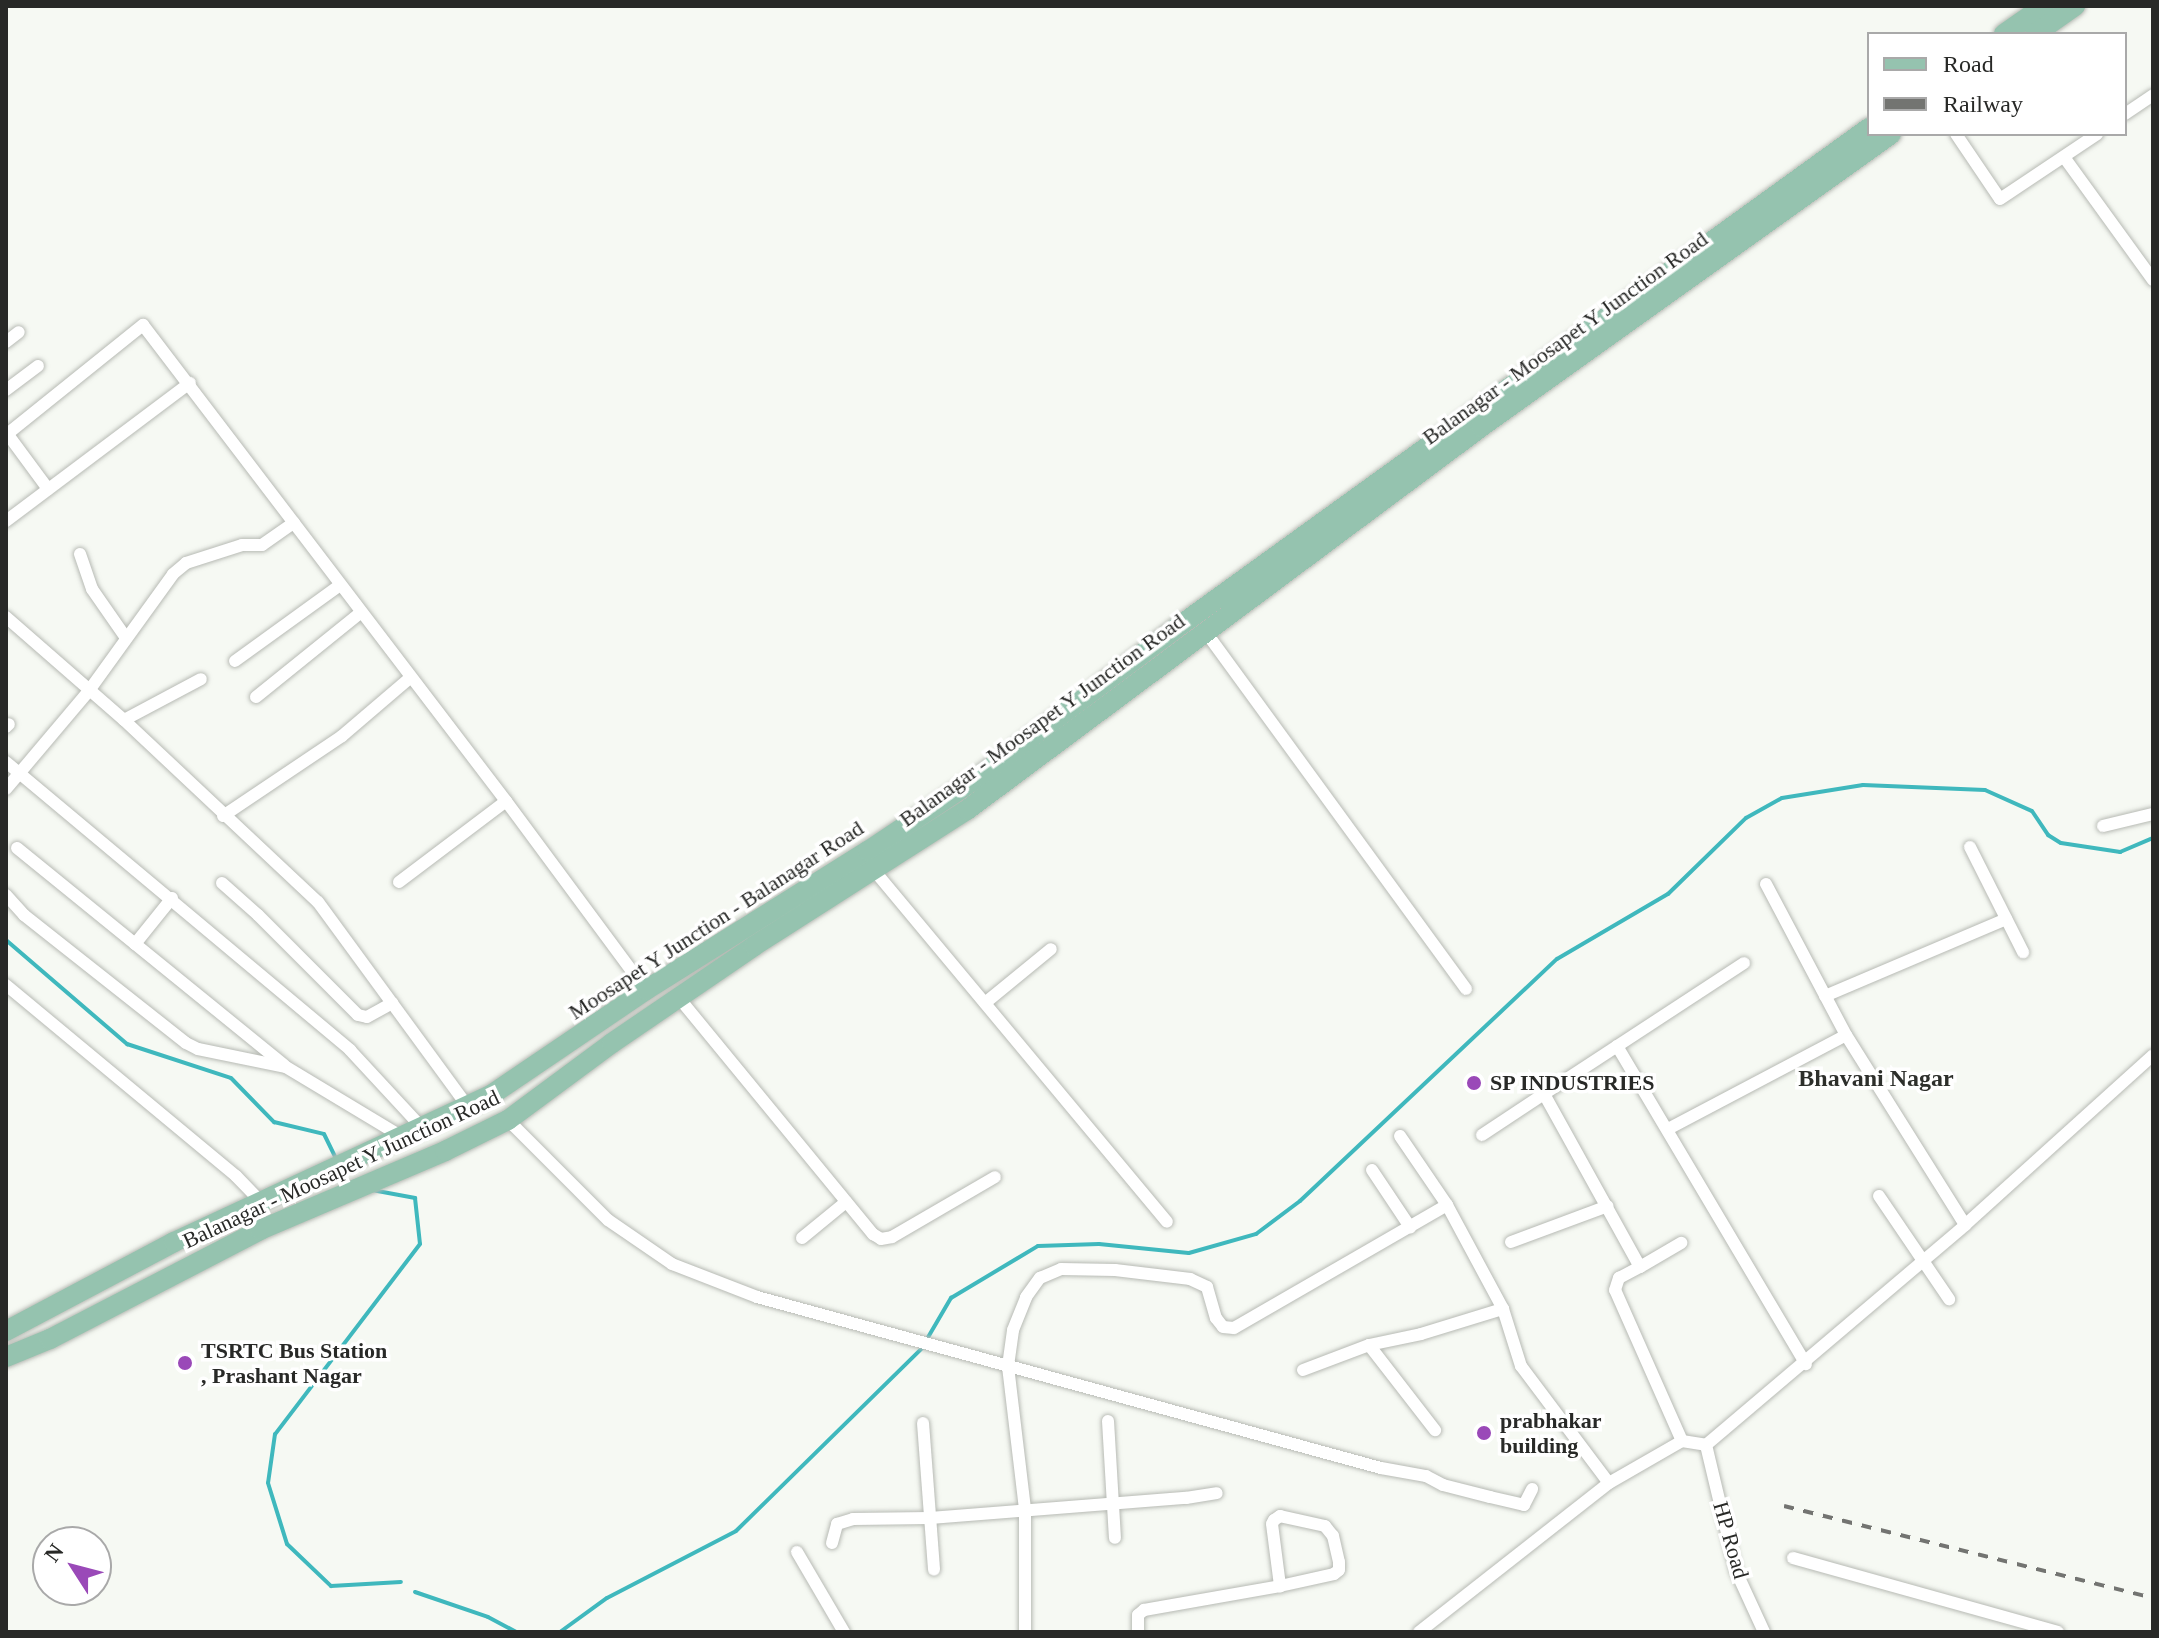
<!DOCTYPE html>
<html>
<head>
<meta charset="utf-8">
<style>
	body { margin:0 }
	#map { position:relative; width:2159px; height:1638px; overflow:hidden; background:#f6f9f3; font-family:Georgia,serif }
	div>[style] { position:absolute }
	.stream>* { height:4px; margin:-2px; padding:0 2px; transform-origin:2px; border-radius:2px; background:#3fb8bd }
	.roads { filter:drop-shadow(0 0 2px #b7bab4) drop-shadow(0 0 2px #b7bab4) }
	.street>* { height:12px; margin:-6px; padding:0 6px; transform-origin:6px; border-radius:6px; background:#fff }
	.primary>* { height:20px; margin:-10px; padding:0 10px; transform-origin:10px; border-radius:10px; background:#95c3af }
	.rail>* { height:4px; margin-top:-2px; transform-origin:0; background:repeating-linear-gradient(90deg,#737471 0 10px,transparent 0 20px) }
	.dots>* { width:22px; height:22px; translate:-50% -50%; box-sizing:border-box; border:4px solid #fff; border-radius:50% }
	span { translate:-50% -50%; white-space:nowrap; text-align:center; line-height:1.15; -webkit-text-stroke:7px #fff; paint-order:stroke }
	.street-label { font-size:22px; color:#282927 }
	.poi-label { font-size:22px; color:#282927; font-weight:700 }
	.left { translate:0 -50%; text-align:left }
	.neighbourhood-label { font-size:24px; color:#2d2f2b; font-weight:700 }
	.frame { position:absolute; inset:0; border:8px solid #282927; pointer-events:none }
	.legend { position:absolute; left:1867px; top:32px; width:260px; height:104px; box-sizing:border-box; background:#fff; border:2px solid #a9a9a9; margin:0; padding:10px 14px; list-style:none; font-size:24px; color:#282927 }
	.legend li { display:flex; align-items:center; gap:16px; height:40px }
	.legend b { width:40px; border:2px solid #a9a9a9 }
	.north { position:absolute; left:32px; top:1526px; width:80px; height:80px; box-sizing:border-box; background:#fff; border:2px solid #a9a9a9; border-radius:50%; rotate:306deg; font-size:22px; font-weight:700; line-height:32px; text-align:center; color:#282927 }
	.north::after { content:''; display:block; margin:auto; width:28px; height:36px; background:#9a49b8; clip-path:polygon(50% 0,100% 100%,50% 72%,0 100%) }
</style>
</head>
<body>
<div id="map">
	<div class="stream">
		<i style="left:6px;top:940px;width:160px;rotate:40.7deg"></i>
		<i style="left:127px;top:1044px;width:109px;rotate:18.1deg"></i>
		<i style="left:231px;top:1078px;width:62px;rotate:45.7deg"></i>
		<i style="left:274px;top:1122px;width:51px;rotate:13.5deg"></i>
		<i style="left:324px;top:1134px;width:28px;rotate:64deg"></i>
		<i style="left:372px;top:1190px;width:44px;rotate:10.5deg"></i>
		<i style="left:415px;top:1198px;width:46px;rotate:83.8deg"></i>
		<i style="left:420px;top:1244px;width:239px;rotate:127.3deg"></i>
		<i style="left:275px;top:1434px;width:49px;rotate:98.1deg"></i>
		<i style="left:268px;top:1483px;width:64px;rotate:72.7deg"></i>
		<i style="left:287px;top:1544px;width:61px;rotate:43.7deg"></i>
		<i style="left:331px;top:1586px;width:70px;rotate:-3.3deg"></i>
		<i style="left:927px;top:1339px;width:48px;rotate:-59.7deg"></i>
		<i style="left:951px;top:1298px;width:101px;rotate:-30.9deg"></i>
		<i style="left:1038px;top:1246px;width:61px;rotate:-1.9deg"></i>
		<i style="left:1099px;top:1244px;width:90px;rotate:5.7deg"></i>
		<i style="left:1189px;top:1253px;width:70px;rotate:-15.8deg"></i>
		<i style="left:1256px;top:1234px;width:55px;rotate:-36.9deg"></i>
		<i style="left:1300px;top:1201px;width:353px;rotate:-43.3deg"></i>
		<i style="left:1557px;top:959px;width:129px;rotate:-30.4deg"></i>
		<i style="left:1668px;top:894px;width:109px;rotate:-44.3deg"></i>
		<i style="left:1746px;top:818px;width:41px;rotate:-29.1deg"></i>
		<i style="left:1782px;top:798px;width:82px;rotate:-9.1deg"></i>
		<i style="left:1863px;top:785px;width:122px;rotate:2.3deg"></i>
		<i style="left:1985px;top:790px;width:51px;rotate:24.1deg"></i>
		<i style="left:2032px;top:811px;width:29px;rotate:56deg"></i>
		<i style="left:2048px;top:835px;width:15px;rotate:32deg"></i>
		<i style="left:2061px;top:843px;width:60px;rotate:8.7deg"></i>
		<i style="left:2120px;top:852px;width:36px;rotate:-23deg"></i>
		<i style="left:415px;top:1592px;width:77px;rotate:18.9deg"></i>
		<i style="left:488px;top:1617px;width:32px;rotate:28deg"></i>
		<i style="left:560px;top:1632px;width:58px;rotate:-35.9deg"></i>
		<i style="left:607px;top:1598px;width:145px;rotate:-27.4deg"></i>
		<i style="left:736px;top:1531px;width:262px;rotate:-44.5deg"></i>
	</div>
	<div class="roads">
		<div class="street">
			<i style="left:2125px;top:114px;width:34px;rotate:-34deg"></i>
			<i style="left:1956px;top:134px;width:78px;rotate:55.9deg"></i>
			<i style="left:2000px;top:199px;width:117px;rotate:-33.8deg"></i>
			<i style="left:2064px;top:157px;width:152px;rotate:54.1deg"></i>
			<i style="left:6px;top:342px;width:16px;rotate:-38deg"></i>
			<i style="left:6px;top:390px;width:40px;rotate:-37deg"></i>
			<i style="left:6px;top:432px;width:71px;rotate:53.6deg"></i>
			<i style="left:6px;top:435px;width:176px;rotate:-38.8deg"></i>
			<i style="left:143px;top:325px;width:599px;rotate:52.67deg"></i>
			<i style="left:6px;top:521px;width:230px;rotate:-36.9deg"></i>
			<i style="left:80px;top:554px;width:37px;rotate:71deg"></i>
			<i style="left:92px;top:589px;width:60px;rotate:55.2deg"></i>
			<i style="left:6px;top:617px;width:157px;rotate:41.1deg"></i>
			<i style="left:124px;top:720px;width:266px;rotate:43.2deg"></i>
			<i style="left:318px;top:902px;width:254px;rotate:53.8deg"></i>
			<i style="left:1205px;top:631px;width:443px;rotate:53.9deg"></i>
			<i style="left:235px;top:661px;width:130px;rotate:-35.9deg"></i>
			<i style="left:256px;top:697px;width:134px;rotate:-38.9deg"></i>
			<i style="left:124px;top:720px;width:87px;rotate:-28deg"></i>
			<i style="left:6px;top:727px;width:4px;rotate:-45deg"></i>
			<i style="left:6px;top:762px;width:449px;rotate:39.9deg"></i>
			<i style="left:350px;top:1050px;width:109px;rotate:47.2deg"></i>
			<i style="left:6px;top:789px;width:127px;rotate:-49.8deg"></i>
			<i style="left:88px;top:692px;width:145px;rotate:-54.2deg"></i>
			<i style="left:173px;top:574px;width:17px;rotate:-40deg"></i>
			<i style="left:186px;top:563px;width:59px;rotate:-17.8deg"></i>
			<i style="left:242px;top:545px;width:20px"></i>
			<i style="left:262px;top:545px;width:39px;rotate:-35deg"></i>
			<i style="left:223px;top:816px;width:143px;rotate:-33.9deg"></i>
			<i style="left:342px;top:736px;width:89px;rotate:-40.5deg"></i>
			<i style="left:2103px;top:826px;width:51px;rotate:-13.5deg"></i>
			<i style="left:1970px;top:847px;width:118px;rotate:63.2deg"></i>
			<i style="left:17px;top:848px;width:344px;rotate:39.1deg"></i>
			<i style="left:873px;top:869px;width:459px;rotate:50.2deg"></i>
			<i style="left:399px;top:882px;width:134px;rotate:-37.1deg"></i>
			<i style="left:506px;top:801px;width:235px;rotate:53.5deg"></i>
			<i style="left:222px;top:883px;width:48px;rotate:41.6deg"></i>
			<i style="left:258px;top:915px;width:141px;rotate:45deg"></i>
			<i style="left:358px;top:1015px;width:9px;rotate:13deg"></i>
			<i style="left:367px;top:1017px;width:29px;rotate:-29deg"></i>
			<i style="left:1766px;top:884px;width:171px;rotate:62.1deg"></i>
			<i style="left:1846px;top:1035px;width:224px;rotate:57.9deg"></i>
			<i style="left:6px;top:895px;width:27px;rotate:48deg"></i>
			<i style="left:24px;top:915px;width:206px;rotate:38.3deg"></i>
			<i style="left:186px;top:1043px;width:13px;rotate:27deg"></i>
			<i style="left:198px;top:1049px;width:90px;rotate:11.6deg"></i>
			<i style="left:286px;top:1067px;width:135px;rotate:31.1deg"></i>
			<i style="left:135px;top:944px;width:59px;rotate:-51.2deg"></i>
			<i style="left:6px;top:985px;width:299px;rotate:39.7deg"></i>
			<i style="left:236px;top:1176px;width:35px;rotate:46deg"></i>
			<i style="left:1825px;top:996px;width:197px;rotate:-23deg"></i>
			<i style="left:679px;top:998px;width:306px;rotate:50.6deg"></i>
			<i style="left:873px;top:1234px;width:9px;rotate:32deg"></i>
			<i style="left:881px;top:1239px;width:11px;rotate:-10deg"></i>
			<i style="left:892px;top:1237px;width:119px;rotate:-30.2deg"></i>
			<i style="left:985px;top:1003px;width:85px;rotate:-39.3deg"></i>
			<i style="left:1617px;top:1046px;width:370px;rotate:59.3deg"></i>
			<i style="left:508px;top:1120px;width:141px;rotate:45deg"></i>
			<i style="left:608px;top:1220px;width:78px;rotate:34.5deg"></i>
			<i style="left:672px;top:1264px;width:91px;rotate:21.2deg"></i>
			<i style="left:757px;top:1297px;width:647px;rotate:15.33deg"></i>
			<i style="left:1381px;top:1468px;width:46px;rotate:10.1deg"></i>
			<i style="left:1426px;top:1476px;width:19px;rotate:28deg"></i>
			<i style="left:1443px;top:1485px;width:49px;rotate:14.3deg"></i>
			<i style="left:1490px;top:1497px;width:35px;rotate:13deg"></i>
			<i style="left:1524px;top:1505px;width:18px;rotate:-63deg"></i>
			<i style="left:1668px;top:1129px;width:201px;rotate:-27.8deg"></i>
			<i style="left:1482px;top:1135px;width:74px;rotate:-33.5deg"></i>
			<i style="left:1400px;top:1136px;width:83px;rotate:55.7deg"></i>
			<i style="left:1447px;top:1205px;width:118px;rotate:61.7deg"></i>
			<i style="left:1503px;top:1309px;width:60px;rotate:72.5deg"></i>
			<i style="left:1521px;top:1366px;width:146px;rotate:53.1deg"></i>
			<i style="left:1372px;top:1170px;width:69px;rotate:56.3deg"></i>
			<i style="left:1879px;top:1196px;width:125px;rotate:55.8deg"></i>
			<i style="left:802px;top:1238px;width:57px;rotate:-39.3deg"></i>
			<i style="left:1511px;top:1242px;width:103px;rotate:-20.4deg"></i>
			<i style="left:1640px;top:1267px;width:48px;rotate:-30.3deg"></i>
			<i style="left:1369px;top:1345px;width:108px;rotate:52.2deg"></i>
			<i style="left:1303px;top:1370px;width:71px;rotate:-20.7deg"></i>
			<i style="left:1369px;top:1345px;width:53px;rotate:-11.9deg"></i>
			<i style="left:1421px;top:1334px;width:86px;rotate:-17deg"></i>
			<i style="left:1108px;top:1421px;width:117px;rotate:86.6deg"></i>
			<i style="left:923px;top:1423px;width:147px;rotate:85.7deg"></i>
			<i style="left:1682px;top:1441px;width:165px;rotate:-113.9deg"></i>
			<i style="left:1615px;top:1290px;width:13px;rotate:-72deg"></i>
			<i style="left:1619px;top:1278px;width:24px;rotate:-28deg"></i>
			<i style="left:1640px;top:1267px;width:198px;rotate:-119deg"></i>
			<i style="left:1544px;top:1094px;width:239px;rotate:-33.2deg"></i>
			<i style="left:1706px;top:1445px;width:130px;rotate:76.6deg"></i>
			<i style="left:1736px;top:1571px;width:67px;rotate:65.3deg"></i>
			<i style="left:832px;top:1543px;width:20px;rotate:-75deg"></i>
			<i style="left:837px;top:1524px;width:17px;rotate:-17deg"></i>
			<i style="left:853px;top:1519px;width:77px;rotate:-0.7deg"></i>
			<i style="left:930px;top:1518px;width:257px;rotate:-4.5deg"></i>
			<i style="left:1186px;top:1498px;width:31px;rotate:-9deg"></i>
			<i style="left:797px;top:1552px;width:93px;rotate:59.6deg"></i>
			<i style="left:1793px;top:1558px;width:275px;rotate:15.6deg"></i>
			<i style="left:1025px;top:1632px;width:123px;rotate:-90deg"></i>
			<i style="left:1025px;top:1509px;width:144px;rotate:-96.8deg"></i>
			<i style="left:1008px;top:1366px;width:36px;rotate:-82deg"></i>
			<i style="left:1013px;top:1330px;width:35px;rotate:-68deg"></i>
			<i style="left:1026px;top:1297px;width:24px;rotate:-54deg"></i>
			<i style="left:1040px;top:1278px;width:23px;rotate:-23deg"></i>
			<i style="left:1061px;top:1269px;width:54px;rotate:1.1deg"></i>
			<i style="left:1115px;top:1270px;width:76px;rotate:6.8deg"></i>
			<i style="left:1190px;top:1279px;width:19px;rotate:25deg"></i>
			<i style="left:1207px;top:1287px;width:32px;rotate:74deg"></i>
			<i style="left:1216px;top:1318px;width:11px;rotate:52deg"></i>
			<i style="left:1223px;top:1327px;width:11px;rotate:5deg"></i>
			<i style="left:1234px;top:1328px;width:246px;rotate:-30deg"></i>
			<i style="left:1138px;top:1632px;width:17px;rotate:-90deg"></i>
			<i style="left:1138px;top:1615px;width:8px;rotate:-40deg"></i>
			<i style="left:1144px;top:1610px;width:138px;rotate:-10deg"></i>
			<i style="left:1280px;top:1586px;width:55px;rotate:-12.5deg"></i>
			<i style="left:1334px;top:1574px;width:6px;rotate:-39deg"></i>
			<i style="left:1339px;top:1570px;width:8px;rotate:-90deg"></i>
			<i style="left:1339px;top:1562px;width:27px;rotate:-103deg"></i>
			<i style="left:1333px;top:1536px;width:13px;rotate:-129deg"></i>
			<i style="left:1325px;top:1526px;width:46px;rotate:-167.5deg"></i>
			<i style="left:1280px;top:1516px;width:7px;rotate:146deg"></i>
			<i style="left:1274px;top:1520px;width:4px;rotate:117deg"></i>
			<i style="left:1272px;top:1524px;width:63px;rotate:82.6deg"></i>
			<i style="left:1419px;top:1632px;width:241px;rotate:-38.1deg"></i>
			<i style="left:1609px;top:1483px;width:84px;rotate:-29.9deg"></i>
			<i style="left:1682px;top:1441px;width:24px;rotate:9deg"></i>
			<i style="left:1706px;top:1445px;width:340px;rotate:-40.3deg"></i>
			<i style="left:1965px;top:1225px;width:253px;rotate:-42.1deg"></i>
		</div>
		<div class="primary">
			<i style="left:2004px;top:34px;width:49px;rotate:-35deg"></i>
			<i style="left:2035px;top:34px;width:49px;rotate:-35deg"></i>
			<i style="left:6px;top:1331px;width:190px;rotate:-27.9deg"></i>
			<i style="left:174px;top:1242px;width:349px;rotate:-24.9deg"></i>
			<i style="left:491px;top:1095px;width:187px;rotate:-34.1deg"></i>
			<i style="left:646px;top:990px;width:262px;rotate:-32.1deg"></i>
			<i style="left:868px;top:851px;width:135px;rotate:-33.8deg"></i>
			<i style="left:980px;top:776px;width:244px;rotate:-37deg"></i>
			<i style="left:1175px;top:629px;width:856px;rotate:-35.83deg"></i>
			<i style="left:6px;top:1357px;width:48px;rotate:-22.2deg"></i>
			<i style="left:50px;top:1339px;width:237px;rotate:-27.4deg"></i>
			<i style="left:260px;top:1230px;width:201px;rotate:-23.1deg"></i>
			<i style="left:445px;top:1151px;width:70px;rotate:-26.2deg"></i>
			<i style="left:508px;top:1120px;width:129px;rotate:-36.5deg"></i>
			<i style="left:612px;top:1043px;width:172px;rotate:-34.3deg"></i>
			<i style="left:754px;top:946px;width:253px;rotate:-32.6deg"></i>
			<i style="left:967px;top:810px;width:641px;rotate:-36.69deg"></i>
			<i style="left:1481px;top:427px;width:504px;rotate:-35.55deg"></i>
		</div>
	</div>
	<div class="rail">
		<i style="left:1784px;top:1506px;width:380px;rotate:14deg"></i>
	</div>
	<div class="dots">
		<i style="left:1474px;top:1083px;background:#9a49b8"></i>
		<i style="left:185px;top:1363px;background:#9a49b8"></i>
		<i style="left:1484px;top:1433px;background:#9a49b8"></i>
	</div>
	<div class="street-label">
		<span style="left:1565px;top:338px;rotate:-36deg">Balanagar - Moosapet Y Junction Road</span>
		<span style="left:1042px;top:720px;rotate:-36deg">Balanagar - Moosapet Y Junction Road</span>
		<span style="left:716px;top:920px;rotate:-33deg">Moosapet Y Junction - Balanagar Road</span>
		<span style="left:341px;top:1169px;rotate:-25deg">Balanagar - Moosapet Y Junction Road</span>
		<span style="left:1731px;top:1540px;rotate:74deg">HP Road</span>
	</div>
	<div class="poi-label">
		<span class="left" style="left:1490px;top:1083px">SP INDUSTRIES</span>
		<span class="left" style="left:201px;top:1363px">TSRTC Bus Station<br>, Prashant Nagar</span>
		<span class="left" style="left:1500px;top:1433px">prabhakar<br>building</span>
	</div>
	<div class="neighbourhood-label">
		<span style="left:1876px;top:1079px">Bhavani Nagar</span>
	</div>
	<div class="frame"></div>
	<ul class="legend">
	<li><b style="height:10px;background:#95c3af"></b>Road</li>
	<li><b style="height:10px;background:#737471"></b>Railway</li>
	</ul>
	<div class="north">N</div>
</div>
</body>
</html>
